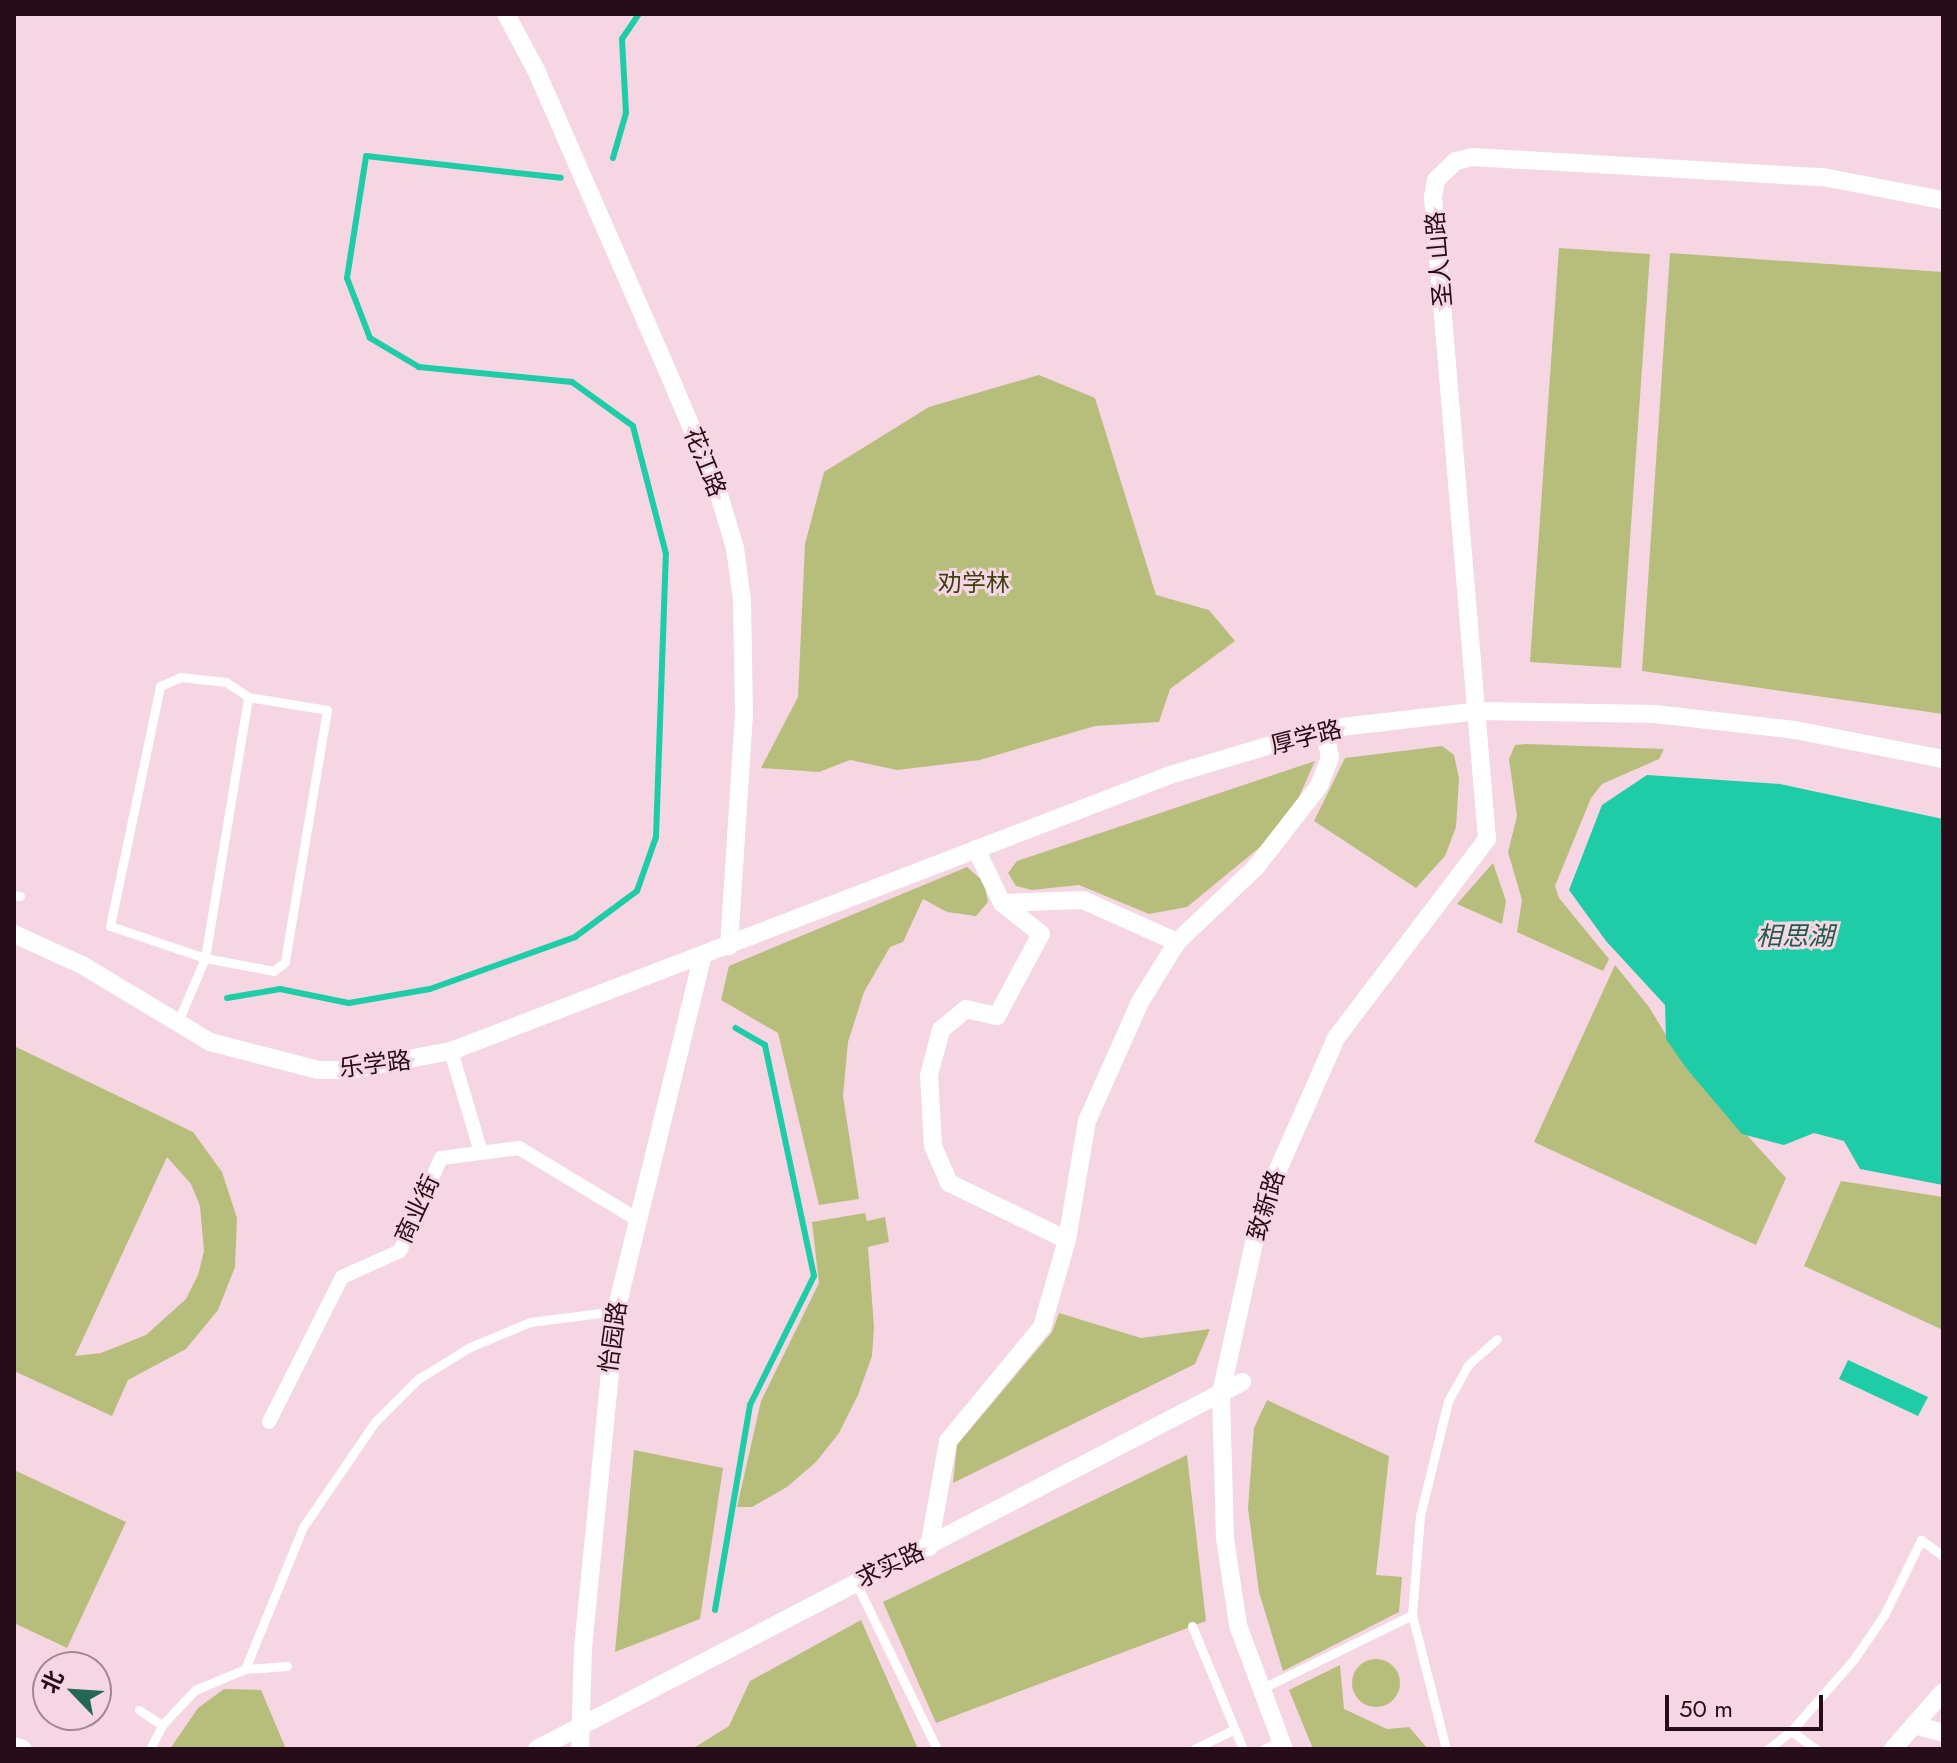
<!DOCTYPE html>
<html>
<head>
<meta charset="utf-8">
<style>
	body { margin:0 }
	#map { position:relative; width:1957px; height:1763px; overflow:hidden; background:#f5d6e2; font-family:Jost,"Noto Sans SC",sans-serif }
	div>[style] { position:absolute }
	.green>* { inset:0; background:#b7be7c }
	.round { border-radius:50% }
	.water>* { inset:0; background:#1ecca7 }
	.stream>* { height:6px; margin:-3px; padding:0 3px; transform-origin:3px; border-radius:3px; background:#1ecca7 }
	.service>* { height:9px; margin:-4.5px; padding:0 4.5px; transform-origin:4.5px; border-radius:4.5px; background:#fff }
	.pedestrian>* { height:14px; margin:-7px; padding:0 7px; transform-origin:7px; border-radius:7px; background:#fff }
	.minor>* { height:18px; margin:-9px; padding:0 9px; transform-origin:9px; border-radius:9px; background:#fff }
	span { translate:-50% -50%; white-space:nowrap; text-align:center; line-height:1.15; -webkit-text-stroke:6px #f5d6e2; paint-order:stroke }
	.street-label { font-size:24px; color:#270d19 }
	.park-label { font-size:24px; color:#3e4111 }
	.water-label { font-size:26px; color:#1f5c4d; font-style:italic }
	.frame { position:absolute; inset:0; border:16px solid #270d19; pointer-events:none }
	.north { position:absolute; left:32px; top:1651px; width:80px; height:80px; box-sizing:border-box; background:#f5d6e2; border:2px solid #a38692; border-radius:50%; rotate:295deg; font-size:22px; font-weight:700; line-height:32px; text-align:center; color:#270d19 }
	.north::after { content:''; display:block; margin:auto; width:28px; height:36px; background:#256756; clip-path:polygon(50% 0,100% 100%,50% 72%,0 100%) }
	.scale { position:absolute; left:1665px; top:1695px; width:158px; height:36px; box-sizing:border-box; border:4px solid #270d19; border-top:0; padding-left:10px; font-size:24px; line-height:28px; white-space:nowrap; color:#270d19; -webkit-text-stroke:6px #f5d6e2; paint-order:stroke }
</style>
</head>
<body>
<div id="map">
	<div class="green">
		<i style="clip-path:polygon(1559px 248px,1650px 254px,1621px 668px,1530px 662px)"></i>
		<i style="clip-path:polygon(1670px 253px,1943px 272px,1943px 714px,1642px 671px)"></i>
		<i style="clip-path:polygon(1039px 375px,1095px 398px,1156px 595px,1209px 610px,1235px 641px,1170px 689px,1159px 722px,1095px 726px,980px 760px,897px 770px,850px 760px,819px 772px,761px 768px,798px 697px,805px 544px,824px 472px,929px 407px)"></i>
		<i style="clip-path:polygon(1526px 744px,1664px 749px,1659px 759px,1602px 784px,1591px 798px,1555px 886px,1559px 898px,1609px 959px,1603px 971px,1517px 932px,1522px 900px,1508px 852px,1517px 816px,1509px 759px,1515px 745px)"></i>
		<i style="clip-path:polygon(1442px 746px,1454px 755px,1459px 778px,1456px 827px,1445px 856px,1416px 888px,1314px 821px,1345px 758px)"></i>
		<i style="clip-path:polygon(1315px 761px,1298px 799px,1265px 843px,1187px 907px,1149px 914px,1079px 885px,1032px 890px,1016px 886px,1008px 873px,1017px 861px)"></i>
		<i style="clip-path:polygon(1493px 863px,1506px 901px,1502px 924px,1457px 904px)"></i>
		<i style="clip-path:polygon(967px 867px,984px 882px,988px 902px,976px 916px,947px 912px,923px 899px,903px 942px,890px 947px,864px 992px,848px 1042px,843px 1096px,859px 1199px,819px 1205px,778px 1033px,721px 1000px,729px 966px)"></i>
		<i style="clip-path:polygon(1615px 965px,1649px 1007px,1686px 1068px,1786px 1178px,1756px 1245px,1534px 1142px)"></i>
		<i style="clip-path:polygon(evenodd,14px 1046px,193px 1132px,222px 1172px,237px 1218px,235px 1267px,218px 1310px,186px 1349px,128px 1380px,112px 1416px,14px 1371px,14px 1046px,167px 1157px,191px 1184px,200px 1206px,204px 1251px,198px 1275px,186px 1299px,146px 1335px,101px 1353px,75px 1356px,167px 1157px)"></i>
		<i style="clip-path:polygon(1841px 1181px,1943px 1197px,1943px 1330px,1804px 1266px)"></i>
		<i style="clip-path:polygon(865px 1213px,867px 1221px,885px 1217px,889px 1242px,868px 1247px,874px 1327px,872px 1356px,858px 1395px,839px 1433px,816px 1462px,787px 1487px,752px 1507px,737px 1507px,761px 1401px,819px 1283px,812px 1222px)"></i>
		<i style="clip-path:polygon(1059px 1313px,1141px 1338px,1210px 1329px,1195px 1364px,953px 1483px,957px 1445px,1052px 1332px)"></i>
		<i style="clip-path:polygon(1267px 1400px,1389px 1456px,1376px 1575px,1402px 1577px,1399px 1612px,1283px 1671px,1259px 1592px,1248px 1508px,1254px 1428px)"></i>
		<i style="clip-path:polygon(634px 1450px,723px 1468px,700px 1619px,615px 1652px)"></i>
		<i style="clip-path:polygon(1187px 1455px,1206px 1621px,936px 1723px,883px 1602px)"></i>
		<i style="clip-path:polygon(14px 1470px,126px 1522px,67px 1648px,14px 1623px)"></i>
		<i style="clip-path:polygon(861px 1620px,918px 1749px,692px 1749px,729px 1726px,750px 1681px)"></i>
		<i class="round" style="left:1352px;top:1659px;width:48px;height:48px"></i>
		<i style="clip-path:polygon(1340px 1665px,1344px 1709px,1387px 1729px,1409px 1727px,1428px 1749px,1313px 1749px,1289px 1690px)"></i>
		<i style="clip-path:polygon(224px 1689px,261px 1690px,286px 1749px,170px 1749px,198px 1708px)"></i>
	</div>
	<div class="water">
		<i style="clip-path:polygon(1647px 775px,1780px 784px,1943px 819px,1943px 1185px,1860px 1169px,1844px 1141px,1814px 1133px,1784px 1145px,1742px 1134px,1686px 1068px,1666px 1039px,1665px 1005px,1606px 941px,1569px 890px,1602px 805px)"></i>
		<i style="clip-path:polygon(1848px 1360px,1928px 1397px,1918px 1416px,1839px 1379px)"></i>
	</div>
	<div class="stream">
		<i style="left:613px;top:158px;width:47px;rotate:-73.9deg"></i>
		<i style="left:626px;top:113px;width:74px;rotate:-93.1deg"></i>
		<i style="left:622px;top:39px;width:30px;rotate:-56deg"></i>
		<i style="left:227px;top:998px;width:54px;rotate:-9.6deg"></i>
		<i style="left:280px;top:989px;width:70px;rotate:11.5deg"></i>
		<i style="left:349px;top:1003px;width:82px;rotate:-9.8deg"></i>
		<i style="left:430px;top:989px;width:154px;rotate:-19.7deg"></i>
		<i style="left:575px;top:937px;width:77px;rotate:-36.6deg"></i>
		<i style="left:637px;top:891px;width:57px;rotate:-70.6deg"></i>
		<i style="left:656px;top:837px;width:283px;rotate:-88deg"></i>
		<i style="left:666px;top:554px;width:132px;rotate:-104.5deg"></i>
		<i style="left:633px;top:426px;width:75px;rotate:-144.2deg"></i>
		<i style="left:572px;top:382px;width:154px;rotate:-174.4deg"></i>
		<i style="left:419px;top:367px;width:57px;rotate:-149.4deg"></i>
		<i style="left:370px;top:338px;width:64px;rotate:-111deg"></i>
		<i style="left:347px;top:278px;width:123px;rotate:-81.1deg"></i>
		<i style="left:366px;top:156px;width:196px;rotate:6.4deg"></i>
		<i style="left:715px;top:1610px;width:208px;rotate:-80.3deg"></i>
		<i style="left:750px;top:1405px;width:144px;rotate:-63.6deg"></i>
		<i style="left:814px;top:1276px;width:236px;rotate:-102deg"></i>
		<i style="left:765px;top:1045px;width:34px;rotate:-150deg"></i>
	</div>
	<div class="service">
		<i style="left:181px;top:677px;width:45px;rotate:6.3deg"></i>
		<i style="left:226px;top:682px;width:27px;rotate:34deg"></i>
		<i style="left:248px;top:697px;width:80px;rotate:9.3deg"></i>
		<i style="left:327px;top:710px;width:255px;rotate:99.5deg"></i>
		<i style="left:285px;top:962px;width:14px;rotate:141deg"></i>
		<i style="left:274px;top:971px;width:70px;rotate:-169.3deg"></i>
		<i style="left:205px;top:958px;width:100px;rotate:-161.4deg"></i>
		<i style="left:110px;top:926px;width:245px;rotate:-78.2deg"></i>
		<i style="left:160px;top:686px;width:23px;rotate:-23deg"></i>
		<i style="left:14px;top:895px;width:6px;rotate:9deg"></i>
		<i style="left:177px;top:1024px;width:72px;rotate:-67deg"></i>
		<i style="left:205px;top:958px;width:265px;rotate:-80.6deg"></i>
		<i style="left:855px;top:1581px;width:187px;rotate:64deg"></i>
		<i style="left:1192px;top:1626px;width:133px;rotate:67.5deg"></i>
		<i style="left:245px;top:1669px;width:153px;rotate:-67.8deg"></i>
		<i style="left:303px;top:1527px;width:127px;rotate:-55.6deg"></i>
		<i style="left:375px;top:1422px;width:61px;rotate:-45deg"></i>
		<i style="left:418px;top:1379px;width:61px;rotate:-31.6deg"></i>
		<i style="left:470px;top:1347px;width:65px;rotate:-22.6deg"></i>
		<i style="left:530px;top:1322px;width:87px;rotate:-7.3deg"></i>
		<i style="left:1261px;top:1689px;width:168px;rotate:-26.1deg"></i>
		<i style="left:139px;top:1710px;width:27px;rotate:33deg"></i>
		<i style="left:1791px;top:1731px;width:31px;rotate:36deg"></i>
		<i style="left:150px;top:1749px;width:27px;rotate:-63deg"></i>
		<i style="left:162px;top:1725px;width:48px;rotate:-46.7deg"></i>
		<i style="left:195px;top:1690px;width:54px;rotate:-22.8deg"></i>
		<i style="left:245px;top:1669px;width:42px;rotate:-4.1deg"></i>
		<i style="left:1194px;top:1749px;width:43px;rotate:-26deg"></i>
		<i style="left:1264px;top:1749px;width:18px;rotate:-27deg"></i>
		<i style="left:1446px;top:1749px;width:138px;rotate:-104.2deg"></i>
		<i style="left:1412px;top:1615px;width:99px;rotate:-85.4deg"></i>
		<i style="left:1420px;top:1516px;width:118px;rotate:-76.3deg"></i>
		<i style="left:1448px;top:1401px;width:41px;rotate:-60.9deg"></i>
		<i style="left:1468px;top:1365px;width:39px;rotate:-42deg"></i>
		<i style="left:1768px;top:1749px;width:29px;rotate:-38deg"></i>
		<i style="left:1791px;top:1731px;width:96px;rotate:-48.8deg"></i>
		<i style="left:1854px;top:1659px;width:53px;rotate:-55.7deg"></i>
		<i style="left:1884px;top:1615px;width:84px;rotate:-63.7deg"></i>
		<i style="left:1921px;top:1540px;width:27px;rotate:36deg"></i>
	</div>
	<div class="pedestrian">
		<i style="left:451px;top:1051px;width:105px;rotate:73.5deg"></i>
		<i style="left:269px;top:1422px;width:162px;rotate:-63.3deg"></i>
		<i style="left:342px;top:1277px;width:64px;rotate:-24.1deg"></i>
		<i style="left:400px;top:1251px;width:102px;rotate:-66.2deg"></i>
		<i style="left:441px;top:1158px;width:79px;rotate:-7.3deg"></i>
		<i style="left:519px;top:1148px;width:135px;rotate:31.1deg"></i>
	</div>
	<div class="minor">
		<i style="left:506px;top:14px;width:64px;rotate:61.8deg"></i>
		<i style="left:536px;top:70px;width:343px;rotate:66.4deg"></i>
		<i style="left:673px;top:384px;width:113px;rotate:67.1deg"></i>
		<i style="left:717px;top:488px;width:63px;rotate:73.3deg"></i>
		<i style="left:735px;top:548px;width:52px;rotate:82.3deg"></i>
		<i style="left:742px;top:600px;width:114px;rotate:89deg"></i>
		<i style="left:744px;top:714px;width:233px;rotate:93.7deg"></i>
		<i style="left:1002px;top:903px;width:81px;rotate:-2.1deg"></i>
		<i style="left:1083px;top:900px;width:103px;rotate:24.1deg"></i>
		<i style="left:14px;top:934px;width:75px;rotate:24.5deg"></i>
		<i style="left:82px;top:965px;width:149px;rotate:31deg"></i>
		<i style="left:210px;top:1042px;width:112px;rotate:14.5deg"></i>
		<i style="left:318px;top:1070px;width:32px"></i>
		<i style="left:350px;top:1070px;width:103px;rotate:-10.7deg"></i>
		<i style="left:451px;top:1051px;width:770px;rotate:-21deg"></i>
		<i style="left:1170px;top:775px;width:161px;rotate:-16.6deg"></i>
		<i style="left:1324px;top:729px;width:156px;rotate:-6.6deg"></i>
		<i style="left:1479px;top:711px;width:176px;rotate:1deg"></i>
		<i style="left:1655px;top:714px;width:141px;rotate:6.5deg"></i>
		<i style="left:1795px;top:730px;width:151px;rotate:11.1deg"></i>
		<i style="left:1067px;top:1240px;width:121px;rotate:-80.5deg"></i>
		<i style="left:1087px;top:1121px;width:130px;rotate:-66deg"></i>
		<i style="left:1140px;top:1002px;width:70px;rotate:-58.3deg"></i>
		<i style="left:1177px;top:942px;width:109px;rotate:-43.5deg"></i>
		<i style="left:1256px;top:867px;width:103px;rotate:-52.1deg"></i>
		<i style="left:1319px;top:786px;width:31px;rotate:-69deg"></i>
		<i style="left:1330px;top:757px;width:29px;rotate:-102deg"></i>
		<i style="left:929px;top:1547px;width:108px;rotate:-79.8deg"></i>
		<i style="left:948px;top:1441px;width:148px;rotate:-50.5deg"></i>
		<i style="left:1042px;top:1327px;width:91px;rotate:-74deg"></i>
		<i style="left:1067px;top:1240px;width:131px;rotate:-154.2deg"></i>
		<i style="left:949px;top:1183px;width:40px;rotate:-113.4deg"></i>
		<i style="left:933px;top:1146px;width:71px;rotate:-93.2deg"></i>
		<i style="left:929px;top:1075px;width:47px;rotate:-75.1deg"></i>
		<i style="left:941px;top:1030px;width:33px;rotate:-40deg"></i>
		<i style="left:966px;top:1009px;width:32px;rotate:13deg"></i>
		<i style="left:997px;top:1016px;width:93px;rotate:-61.8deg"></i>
		<i style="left:1041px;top:934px;width:50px;rotate:-141.5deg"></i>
		<i style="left:1002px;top:903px;width:60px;rotate:-115.7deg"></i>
		<i style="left:1914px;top:1725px;width:30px;rotate:15deg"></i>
		<i style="left:14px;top:1746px;width:9px;rotate:18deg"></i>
		<i style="left:537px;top:1749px;width:795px;rotate:-27.5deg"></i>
		<i style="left:580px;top:1749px;width:101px;rotate:-88.3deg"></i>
		<i style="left:583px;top:1648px;width:339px;rotate:-84.4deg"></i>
		<i style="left:616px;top:1311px;width:364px;rotate:-76.3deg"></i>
		<i style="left:1284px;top:1749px;width:132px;rotate:-110.4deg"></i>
		<i style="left:1238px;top:1625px;width:88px;rotate:-98.5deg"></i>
		<i style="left:1225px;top:1538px;width:145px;rotate:-91.6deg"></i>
		<i style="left:1221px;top:1393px;width:191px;rotate:-77.6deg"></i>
		<i style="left:1262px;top:1206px;width:184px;rotate:-66.2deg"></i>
		<i style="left:1336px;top:1038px;width:250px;rotate:-52.8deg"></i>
		<i style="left:1487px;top:839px;width:644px;rotate:-94.81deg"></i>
		<i style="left:1433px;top:197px;width:17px;rotate:-80deg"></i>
		<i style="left:1436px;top:180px;width:28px;rotate:-44deg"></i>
		<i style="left:1456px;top:161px;width:16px;rotate:-14deg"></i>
		<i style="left:1472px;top:157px;width:352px;rotate:3.3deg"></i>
		<i style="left:1823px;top:177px;width:122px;rotate:10.9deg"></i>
		<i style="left:1893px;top:1749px;width:76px;rotate:-48.7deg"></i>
	</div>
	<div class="street-label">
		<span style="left:1439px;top:259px;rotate:-95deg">圣人山路</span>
		<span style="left:705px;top:462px;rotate:68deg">花江路</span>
		<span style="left:1306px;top:737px;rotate:-14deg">厚学路</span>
		<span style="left:375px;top:1064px;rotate:-7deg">乐学路</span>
		<span style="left:1266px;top:1205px;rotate:-73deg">致新路</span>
		<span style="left:417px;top:1209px;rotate:-65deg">商业街</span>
		<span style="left:613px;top:1337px;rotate:-82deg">怡园路</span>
		<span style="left:890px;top:1565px;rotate:-25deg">求实路</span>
	</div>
	<div class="park-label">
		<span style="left:974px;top:583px">劝学林</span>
	</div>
	<div class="water-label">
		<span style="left:1795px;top:937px">相思湖</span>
	</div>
	<div class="frame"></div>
	<div class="north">北</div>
	<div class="scale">50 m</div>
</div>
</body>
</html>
